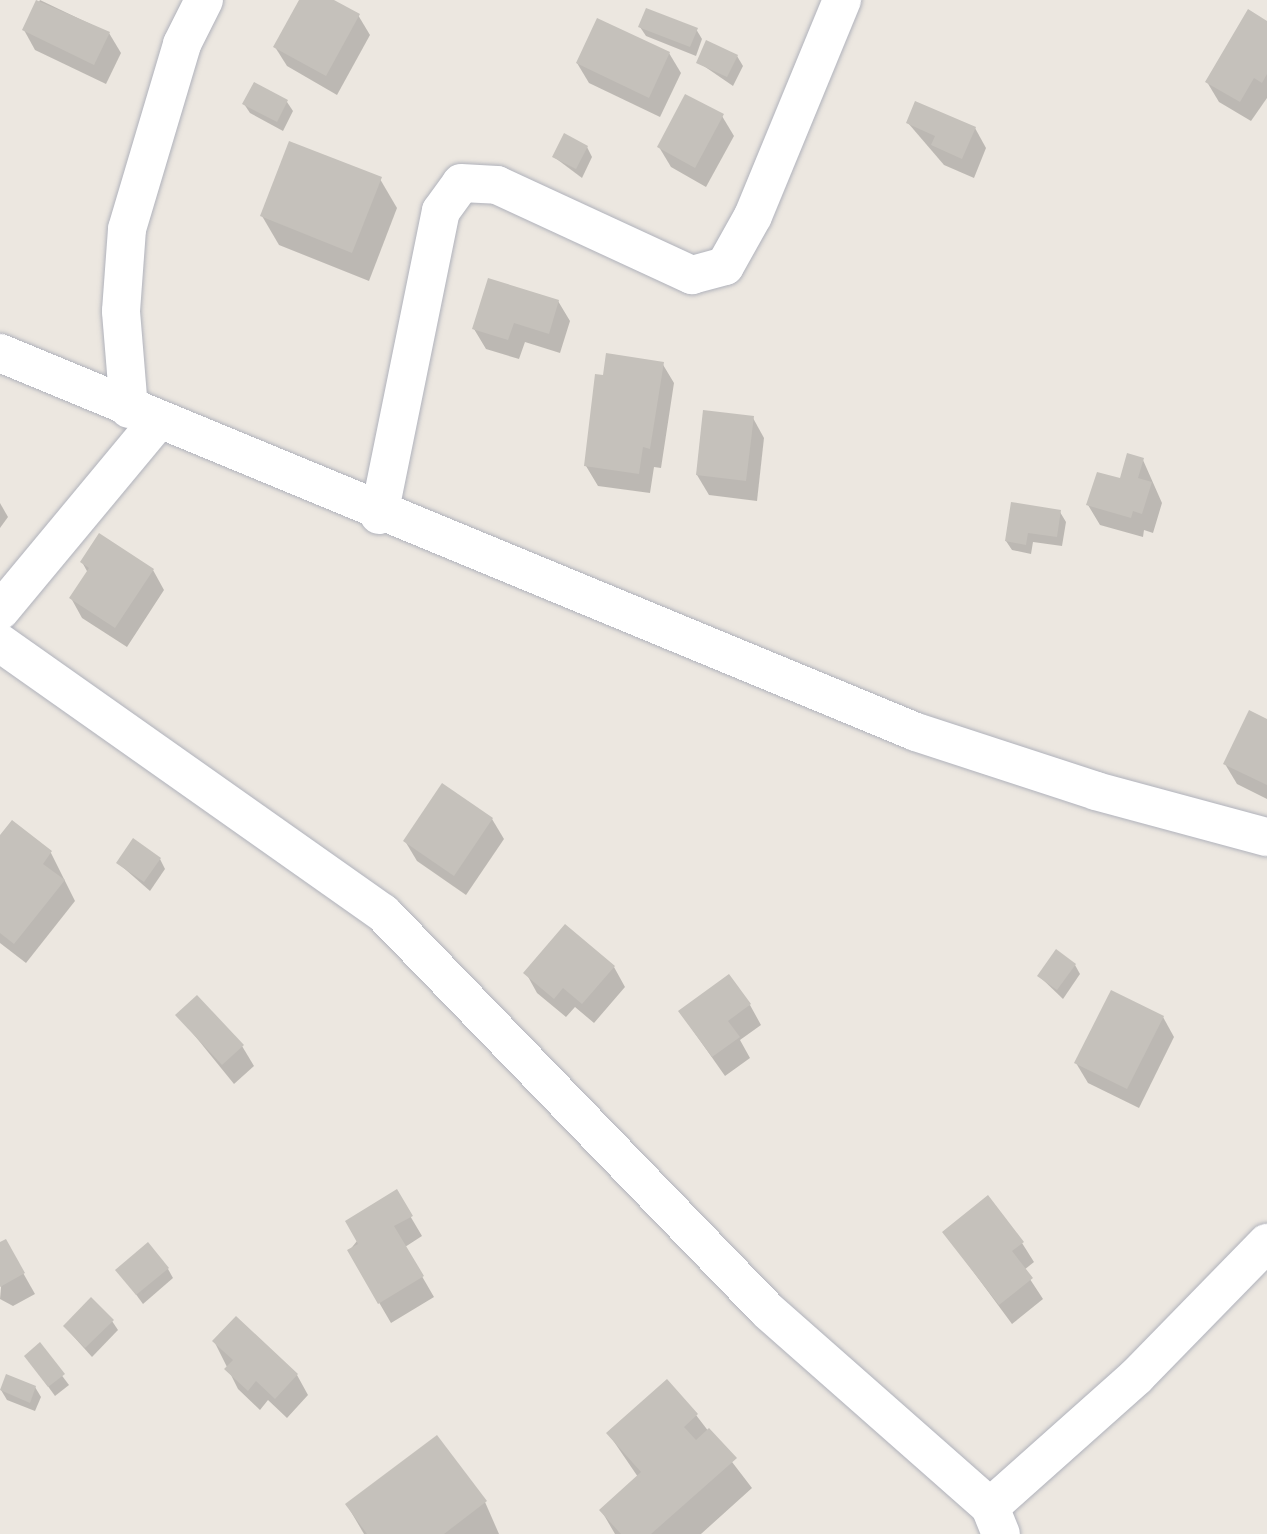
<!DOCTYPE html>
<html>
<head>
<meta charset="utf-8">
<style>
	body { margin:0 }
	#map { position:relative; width:1267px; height:1534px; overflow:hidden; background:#ece7e0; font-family:"Public Sans",sans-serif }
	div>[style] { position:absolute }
	.shadow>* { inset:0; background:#0003 }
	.building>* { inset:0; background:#c5c1bb }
	.roads { filter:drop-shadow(0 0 2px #b0b2bb) drop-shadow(0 0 2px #b0b2bb) }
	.minor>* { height:38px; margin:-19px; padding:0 19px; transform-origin:19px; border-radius:19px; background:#fff }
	span { translate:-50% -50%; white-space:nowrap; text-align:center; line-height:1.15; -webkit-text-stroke:6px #fff; paint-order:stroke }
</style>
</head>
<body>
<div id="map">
	<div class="shadow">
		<i style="clip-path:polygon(40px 0,109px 33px,121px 53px,106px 84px,35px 50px,24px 30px)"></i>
		<i style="clip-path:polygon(301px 0,331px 0,358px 15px,370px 35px,337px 95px,287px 66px,275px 47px)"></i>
		<i style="clip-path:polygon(1267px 23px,1267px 98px,1251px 121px,1219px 102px,1207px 82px)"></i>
		<i style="clip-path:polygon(640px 27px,696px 29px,702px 39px,696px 56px,646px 36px)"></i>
		<i style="clip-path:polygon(669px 53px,681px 73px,660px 117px,589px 83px,577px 63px)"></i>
		<i style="clip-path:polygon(737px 56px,743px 66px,733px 86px,698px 62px)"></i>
		<i style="clip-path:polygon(254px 84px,287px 102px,293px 111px,283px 131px,250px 113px,244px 104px)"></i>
		<i style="clip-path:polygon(722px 116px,734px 136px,706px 187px,671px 167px,659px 147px)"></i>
		<i style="clip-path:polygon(908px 123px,975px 128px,986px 148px,974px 178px,944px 165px)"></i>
		<i style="clip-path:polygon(587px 147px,592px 157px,582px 178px,554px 157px)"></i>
		<i style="clip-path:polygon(380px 179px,397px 208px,369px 281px,279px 245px,262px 216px)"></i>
		<i style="clip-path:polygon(558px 301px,570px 321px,560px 353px,525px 342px,519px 359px,486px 349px,474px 329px)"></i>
		<i style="clip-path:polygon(662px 363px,674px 383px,661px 468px,654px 467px,650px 493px,598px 486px,586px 466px,604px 378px)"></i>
		<i style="clip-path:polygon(753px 418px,764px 438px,757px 501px,709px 495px,697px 475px)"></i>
		<i style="clip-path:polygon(1143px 460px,1162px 503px,1153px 533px,1144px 530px,1143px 537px,1100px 525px,1088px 505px)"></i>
		<i style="clip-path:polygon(0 503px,8px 517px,0 528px)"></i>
		<i style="clip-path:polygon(1060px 512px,1066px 522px,1062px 546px,1033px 542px,1031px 554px,1012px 550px,1006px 541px)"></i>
		<i style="clip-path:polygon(82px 562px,153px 570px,164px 590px,127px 647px,82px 618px,71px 598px,88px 573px)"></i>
		<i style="clip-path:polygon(1267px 721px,1267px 799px,1237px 784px,1225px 764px)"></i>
		<i style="clip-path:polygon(442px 786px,492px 819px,504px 839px,466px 895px,417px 861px,405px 841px)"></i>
		<i style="clip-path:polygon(12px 822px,51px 853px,75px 901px,26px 963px,0 943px,0 837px)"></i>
		<i style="clip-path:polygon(160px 859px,165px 869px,150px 891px,118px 863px)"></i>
		<i style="clip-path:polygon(1075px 965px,1080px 974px,1063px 999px,1039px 976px)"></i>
		<i style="clip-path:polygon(614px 967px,625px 987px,594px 1023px,575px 1007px,566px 1017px,537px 993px,526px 973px)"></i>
		<i style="clip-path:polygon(750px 1005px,761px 1025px,740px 1040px,750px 1058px,725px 1076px,680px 1012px)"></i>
		<i style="clip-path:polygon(178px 1015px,242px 1046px,254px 1066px,234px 1084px)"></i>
		<i style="clip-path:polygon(1163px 1017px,1174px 1037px,1139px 1108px,1088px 1083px,1076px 1063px)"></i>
		<i style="clip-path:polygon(396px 1192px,422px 1236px,405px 1247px,434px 1297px,391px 1323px,349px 1251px)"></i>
		<i style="clip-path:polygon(944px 1232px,1022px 1243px,1034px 1262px,1024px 1270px,1043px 1299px,1012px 1324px)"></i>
		<i style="clip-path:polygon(5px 1241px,35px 1294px,13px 1306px,0 1299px)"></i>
		<i style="clip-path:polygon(168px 1269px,173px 1278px,143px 1304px,118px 1270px)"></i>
		<i style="clip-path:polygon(112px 1321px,118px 1330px,92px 1357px,65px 1327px)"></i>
		<i style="clip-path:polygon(214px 1341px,297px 1375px,308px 1395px,287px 1418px,268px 1400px,260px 1410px,238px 1389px)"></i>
		<i style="clip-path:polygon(39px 1345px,69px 1385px,55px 1396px,26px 1356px)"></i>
		<i style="clip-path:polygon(35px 1387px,41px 1397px,35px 1411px,7px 1400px,1px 1390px)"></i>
		<i style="clip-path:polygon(696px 1415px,752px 1488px,701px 1534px,615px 1534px,601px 1510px,638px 1477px,608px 1433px)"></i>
		<i style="clip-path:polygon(485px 1502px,499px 1534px,364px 1534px,347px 1505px)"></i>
	</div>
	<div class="building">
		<i style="clip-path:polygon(36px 0,110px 32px,94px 65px,22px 30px)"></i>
		<i style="clip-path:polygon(299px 0,334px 0,360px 14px,326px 76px,273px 47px)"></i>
		<i style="clip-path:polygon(646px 8px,698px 28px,690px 47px,638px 27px)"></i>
		<i style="clip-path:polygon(1248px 9px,1267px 21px,1267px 74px,1262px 83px,1254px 78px,1240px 102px,1205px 82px)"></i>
		<i style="clip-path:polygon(597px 18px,670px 52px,649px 98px,576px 63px)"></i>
		<i style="clip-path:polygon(706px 40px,738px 55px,727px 77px,696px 63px)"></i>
		<i style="clip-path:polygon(254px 82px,288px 100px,277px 122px,242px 104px)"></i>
		<i style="clip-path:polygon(685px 94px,724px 114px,695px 168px,657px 147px)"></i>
		<i style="clip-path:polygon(915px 101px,976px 127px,962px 159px,931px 145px,935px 136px,906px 123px)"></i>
		<i style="clip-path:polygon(564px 133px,588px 146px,576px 169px,552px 157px)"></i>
		<i style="clip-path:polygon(289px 141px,382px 177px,352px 253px,260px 216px)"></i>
		<i style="clip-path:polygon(488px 278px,559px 300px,549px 334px,514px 323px,508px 340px,472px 329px)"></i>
		<i style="clip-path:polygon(606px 353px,664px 362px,650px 449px,643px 447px,639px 474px,584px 466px,595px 374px,603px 375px)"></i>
		<i style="clip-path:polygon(703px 410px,754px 416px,746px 481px,696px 475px)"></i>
		<i style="clip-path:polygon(1127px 453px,1144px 458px,1138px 478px,1152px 482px,1142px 514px,1133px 511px,1131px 518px,1086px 505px,1097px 472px,1120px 478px)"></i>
		<i style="clip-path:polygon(1011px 502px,1061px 510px,1057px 537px,1028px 533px,1026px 545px,1005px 541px)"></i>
		<i style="clip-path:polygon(99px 533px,154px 569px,115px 628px,69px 598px,89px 568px,80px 562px)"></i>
		<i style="clip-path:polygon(1249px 710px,1267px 719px,1267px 785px,1223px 764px)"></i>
		<i style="clip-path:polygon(442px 783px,493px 818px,454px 876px,403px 841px)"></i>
		<i style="clip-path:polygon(12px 820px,52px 851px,43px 864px,65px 880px,14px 944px,0 933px,0 835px)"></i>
		<i style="clip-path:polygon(133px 838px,161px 858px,144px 882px,116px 863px)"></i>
		<i style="clip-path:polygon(565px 924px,615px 966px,582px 1004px,563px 988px,554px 999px,523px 973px)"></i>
		<i style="clip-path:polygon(1056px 949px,1076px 964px,1057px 990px,1037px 976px)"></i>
		<i style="clip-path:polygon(729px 974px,751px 1004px,728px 1021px,740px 1037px,712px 1057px,678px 1011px)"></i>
		<i style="clip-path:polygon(1111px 990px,1164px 1016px,1127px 1089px,1074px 1063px)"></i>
		<i style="clip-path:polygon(197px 995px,244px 1045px,222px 1065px,175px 1015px)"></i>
		<i style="clip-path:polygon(397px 1189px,413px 1216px,394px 1226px,424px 1276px,378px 1304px,347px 1250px,358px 1244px,345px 1221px)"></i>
		<i style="clip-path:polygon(988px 1195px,1024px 1242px,1012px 1251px,1033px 1278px,999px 1305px,942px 1232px)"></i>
		<i style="clip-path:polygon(6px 1239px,25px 1273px,0 1287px,0 1242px)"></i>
		<i style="clip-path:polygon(148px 1242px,169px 1268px,136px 1295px,115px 1270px)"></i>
		<i style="clip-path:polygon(91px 1297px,114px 1320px,85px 1348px,63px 1326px)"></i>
		<i style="clip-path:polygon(236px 1316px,298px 1374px,275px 1399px,256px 1381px,248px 1391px,224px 1369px,233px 1360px,212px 1341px)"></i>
		<i style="clip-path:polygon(40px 1342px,65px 1374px,48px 1387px,24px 1356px)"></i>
		<i style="clip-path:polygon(6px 1374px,36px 1386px,30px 1403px,0 1390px)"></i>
		<i style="clip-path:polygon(667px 1379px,698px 1414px,684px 1427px,696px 1440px,709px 1428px,737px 1458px,651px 1534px,621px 1534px,599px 1510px,641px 1472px,606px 1433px)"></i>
		<i style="clip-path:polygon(437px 1435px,487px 1501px,444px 1534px,367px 1534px,345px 1504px)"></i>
	</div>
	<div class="roads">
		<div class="minor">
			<i style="left:0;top:353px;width:991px;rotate:22.48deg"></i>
			<i style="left:916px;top:732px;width:189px;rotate:18.1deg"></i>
			<i style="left:1096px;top:791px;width:177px;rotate:15.1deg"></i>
			<i style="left:129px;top:409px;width:98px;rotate:-94.7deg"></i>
			<i style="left:121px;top:311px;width:82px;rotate:-85.8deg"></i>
			<i style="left:127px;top:229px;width:193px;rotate:-73.4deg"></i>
			<i style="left:182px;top:44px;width:49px;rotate:-63.4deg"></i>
			<i style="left:379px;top:515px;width:310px;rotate:-78.5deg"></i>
			<i style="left:441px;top:211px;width:34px;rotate:-54deg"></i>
			<i style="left:461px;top:183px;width:36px;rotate:3deg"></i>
			<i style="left:497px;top:185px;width:215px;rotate:24.8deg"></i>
			<i style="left:692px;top:275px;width:34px;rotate:-15deg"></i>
			<i style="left:725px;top:266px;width:57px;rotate:-60.8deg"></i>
			<i style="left:753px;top:216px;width:234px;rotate:-67.6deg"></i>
			<i style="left:0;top:611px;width:247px;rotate:-50.3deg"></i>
			<i style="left:0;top:643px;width:469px;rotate:35.2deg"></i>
			<i style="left:383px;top:913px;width:554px;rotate:45.95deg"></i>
			<i style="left:768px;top:1311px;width:296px;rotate:41.4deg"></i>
			<i style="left:990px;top:1507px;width:29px;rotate:68deg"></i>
			<i style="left:990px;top:1507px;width:197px;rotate:-41.7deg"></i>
			<i style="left:1137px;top:1376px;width:186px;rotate:-45.7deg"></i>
		</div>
	</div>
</div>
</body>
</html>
